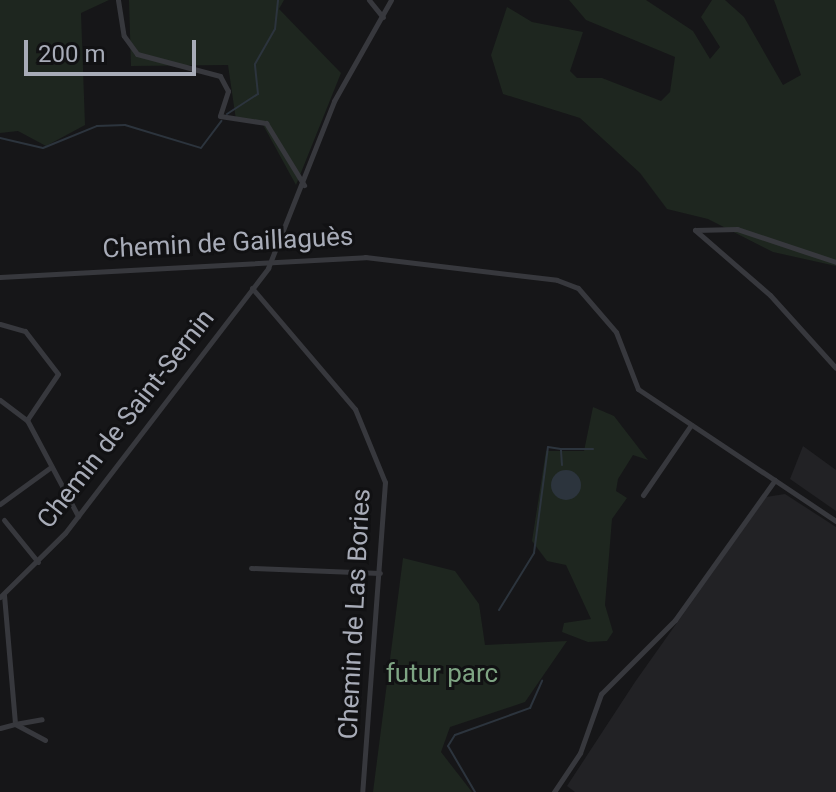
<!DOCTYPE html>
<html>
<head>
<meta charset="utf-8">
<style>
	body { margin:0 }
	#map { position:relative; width:836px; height:792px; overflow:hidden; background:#161618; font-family:Roboto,sans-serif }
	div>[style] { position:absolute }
	.built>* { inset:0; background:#222225 }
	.green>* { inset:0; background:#1e261f }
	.water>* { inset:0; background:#2c343d }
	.round { border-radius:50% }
	.stream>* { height:2px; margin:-1px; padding:0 1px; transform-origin:1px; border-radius:1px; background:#2c343d }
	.minor>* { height:5px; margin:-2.5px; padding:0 2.5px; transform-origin:2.5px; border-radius:2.5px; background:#37383d }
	span { translate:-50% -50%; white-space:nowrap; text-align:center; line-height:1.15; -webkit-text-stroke:6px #111113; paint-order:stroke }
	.street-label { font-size:26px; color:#a8acb8 }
	.park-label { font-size:26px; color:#7ea483 }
	.scale { position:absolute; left:24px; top:40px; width:172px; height:36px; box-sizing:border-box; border:4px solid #a8acb8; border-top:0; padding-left:10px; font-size:24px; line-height:28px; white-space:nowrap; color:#a8acb8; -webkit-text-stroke:6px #111113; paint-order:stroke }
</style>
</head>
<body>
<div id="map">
	<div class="built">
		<i style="clip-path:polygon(803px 446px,836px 470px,836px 511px,790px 479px)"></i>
		<i style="clip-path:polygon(785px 494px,836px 527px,836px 792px,575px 792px,567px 786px,635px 682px,766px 497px)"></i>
	</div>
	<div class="green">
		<i style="clip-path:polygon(0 0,109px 0,81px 13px,85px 125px,46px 146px,18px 131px,0 133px)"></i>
		<i style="clip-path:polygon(129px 0,284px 0,279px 9px,341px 73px,296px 185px,262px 123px,236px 120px,228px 65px,131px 66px)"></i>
		<i style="clip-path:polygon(569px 0,646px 0,693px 31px,710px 59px,720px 47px,701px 17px,712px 0,725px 0,744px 17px,783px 85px,801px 75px,774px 0,836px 0,836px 266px,773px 252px,708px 219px,667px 209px,640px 173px,580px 118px,503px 94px,491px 55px,507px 7px,532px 22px,583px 32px,570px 71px,577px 78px,602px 78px,661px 101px,670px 92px,675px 57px,586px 20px)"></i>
		<i style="clip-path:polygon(593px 407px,614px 416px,648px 460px,633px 455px,618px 479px,616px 491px,627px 498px,612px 519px,605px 605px,613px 632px,607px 641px,588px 642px,562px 632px,564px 623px,591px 619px,566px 565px,547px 561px,532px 541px,546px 451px,584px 451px)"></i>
		<i style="clip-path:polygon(403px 558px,455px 571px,479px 604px,485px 645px,567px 641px,525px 702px,450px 727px,441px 752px,472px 792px,373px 792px)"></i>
	</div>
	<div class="water">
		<i class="round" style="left:551px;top:470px;width:30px;height:30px"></i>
	</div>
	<div class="stream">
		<i style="left:227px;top:114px;width:37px;rotate:-33deg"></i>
		<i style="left:258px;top:94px;width:30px;rotate:-96deg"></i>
		<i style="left:255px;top:64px;width:40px;rotate:-60.3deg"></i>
		<i style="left:275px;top:29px;width:29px;rotate:-84deg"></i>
		<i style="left:0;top:138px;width:44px;rotate:13.1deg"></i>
		<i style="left:43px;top:148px;width:58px;rotate:-22.2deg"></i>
		<i style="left:97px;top:126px;width:28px;rotate:-2deg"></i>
		<i style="left:125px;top:125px;width:79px;rotate:16.8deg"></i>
		<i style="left:201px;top:148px;width:34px;rotate:-53deg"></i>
		<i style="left:562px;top:465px;width:16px;rotate:-94deg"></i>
		<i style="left:561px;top:449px;width:32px"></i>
		<i style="left:499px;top:610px;width:67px;rotate:-58.4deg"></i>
		<i style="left:534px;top:553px;width:107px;rotate:-82.5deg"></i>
		<i style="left:548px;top:447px;width:13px;rotate:9deg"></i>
		<i style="left:475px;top:792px;width:53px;rotate:-120.4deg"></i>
		<i style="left:448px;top:746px;width:13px;rotate:-58deg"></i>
		<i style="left:455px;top:735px;width:80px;rotate:-19.8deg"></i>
		<i style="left:530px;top:708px;width:30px;rotate:-66deg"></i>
	</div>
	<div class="minor">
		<i style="left:118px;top:0;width:36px;rotate:81deg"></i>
		<i style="left:124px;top:36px;width:22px;rotate:54deg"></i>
		<i style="left:137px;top:54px;width:86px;rotate:14.8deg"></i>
		<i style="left:220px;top:76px;width:17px;rotate:62deg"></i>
		<i style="left:228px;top:91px;width:26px;rotate:108deg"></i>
		<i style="left:220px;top:116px;width:47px;rotate:8.7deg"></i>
		<i style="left:266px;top:123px;width:73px;rotate:58.5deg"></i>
		<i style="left:369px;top:0;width:22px;rotate:51deg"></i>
		<i style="left:836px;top:262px;width:104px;rotate:-161.6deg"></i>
		<i style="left:737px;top:229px;width:42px;rotate:178.6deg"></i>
		<i style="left:695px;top:230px;width:99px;rotate:40.9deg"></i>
		<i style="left:770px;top:295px;width:98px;rotate:47.9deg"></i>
		<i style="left:0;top:277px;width:366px;rotate:-3.1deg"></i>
		<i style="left:365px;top:257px;width:193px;rotate:6.8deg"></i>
		<i style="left:557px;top:280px;width:22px;rotate:21deg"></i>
		<i style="left:578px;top:288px;width:58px;rotate:49.2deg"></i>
		<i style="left:616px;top:332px;width:61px;rotate:68.9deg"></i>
		<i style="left:638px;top:389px;width:238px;rotate:33.7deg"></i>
		<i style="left:252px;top:288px;width:159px;rotate:49.6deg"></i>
		<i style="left:355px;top:409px;width:79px;rotate:67.7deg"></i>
		<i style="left:385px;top:482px;width:311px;rotate:94.2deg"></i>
		<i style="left:0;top:324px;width:26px;rotate:16deg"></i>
		<i style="left:25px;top:331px;width:54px;rotate:52.5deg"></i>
		<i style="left:58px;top:374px;width:55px;rotate:124deg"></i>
		<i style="left:0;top:400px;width:34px;rotate:37deg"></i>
		<i style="left:27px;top:420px;width:109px;rotate:62deg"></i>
		<i style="left:643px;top:495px;width:85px;rotate:-55.6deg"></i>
		<i style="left:0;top:504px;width:63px;rotate:-36deg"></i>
		<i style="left:4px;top:520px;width:54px;rotate:51deg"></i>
		<i style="left:251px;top:568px;width:129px;rotate:2.2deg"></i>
		<i style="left:4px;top:595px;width:129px;rotate:85.1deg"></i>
		<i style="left:15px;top:724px;width:27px;rotate:-10deg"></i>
		<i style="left:0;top:597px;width:91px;rotate:-44.6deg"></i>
		<i style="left:65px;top:533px;width:334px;rotate:-52.5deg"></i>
		<i style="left:268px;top:268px;width:180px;rotate:-68.4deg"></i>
		<i style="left:334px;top:101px;width:116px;rotate:-60.6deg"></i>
		<i style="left:0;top:728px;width:16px;rotate:-15deg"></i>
		<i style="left:15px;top:724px;width:34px;rotate:28deg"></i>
		<i style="left:554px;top:792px;width:47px;rotate:-56.3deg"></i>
		<i style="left:580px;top:753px;width:63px;rotate:-70.4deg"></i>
		<i style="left:601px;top:694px;width:105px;rotate:-45deg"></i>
		<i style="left:675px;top:620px;width:172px;rotate:-54.5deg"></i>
	</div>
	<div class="street-label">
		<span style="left:228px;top:243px;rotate:-3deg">Chemin de Gaillaguès</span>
		<span style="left:126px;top:419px;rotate:-52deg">Chemin de Saint-Sernin</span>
		<span style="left:355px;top:614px;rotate:-87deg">Chemin de Las Bories</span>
	</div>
	<div class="park-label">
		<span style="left:442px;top:674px">futur parc</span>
	</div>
	<div class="scale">200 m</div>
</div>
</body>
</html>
